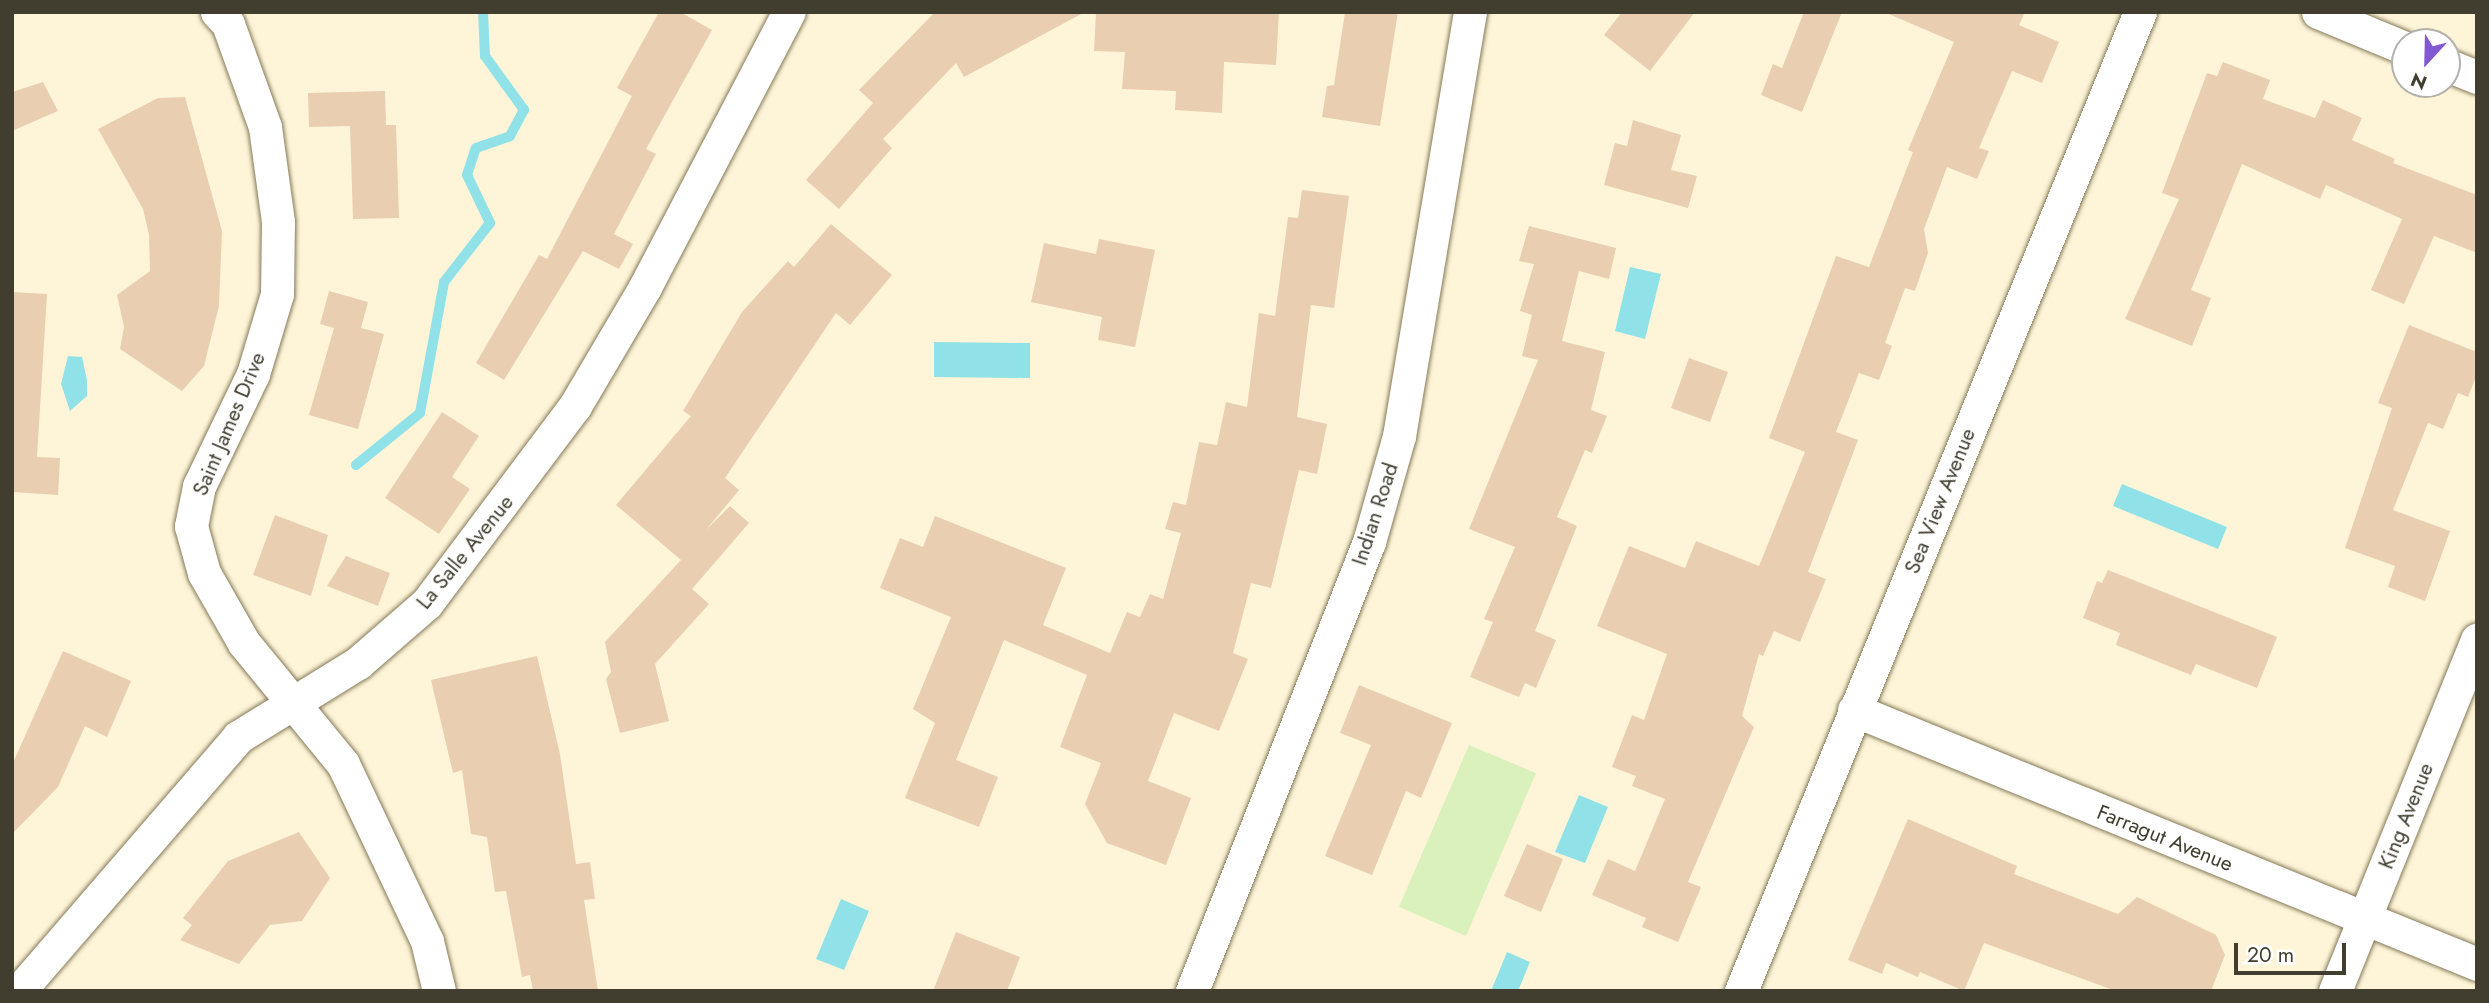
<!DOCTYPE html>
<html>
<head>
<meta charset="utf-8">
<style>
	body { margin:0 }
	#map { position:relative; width:2489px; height:1003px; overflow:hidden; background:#fef5d8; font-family:Jost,sans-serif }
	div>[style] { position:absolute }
	.green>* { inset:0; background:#daf1bc }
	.water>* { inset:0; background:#90e2e8 }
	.stream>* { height:10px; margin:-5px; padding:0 5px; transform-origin:5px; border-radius:5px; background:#90e2e8 }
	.building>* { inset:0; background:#e9ceb2 }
	.roads { filter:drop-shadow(0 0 2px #847959) drop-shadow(0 0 2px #847959) }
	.street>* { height:33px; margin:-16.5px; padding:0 16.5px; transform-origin:16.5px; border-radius:16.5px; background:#fff }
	span { translate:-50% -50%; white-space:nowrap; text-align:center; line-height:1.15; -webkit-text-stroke:7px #fff; paint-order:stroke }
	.street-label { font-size:21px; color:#413d2f }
	.frame { position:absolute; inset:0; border:14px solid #413d2f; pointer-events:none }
	.north { position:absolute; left:2391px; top:28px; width:70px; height:70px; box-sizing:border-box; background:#fff; border:2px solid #b3b1ac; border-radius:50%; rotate:202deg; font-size:19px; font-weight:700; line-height:28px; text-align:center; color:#413d2f }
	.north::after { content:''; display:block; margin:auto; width:24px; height:32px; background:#8359d3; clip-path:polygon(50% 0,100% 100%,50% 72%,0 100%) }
	.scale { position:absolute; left:2234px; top:943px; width:112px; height:32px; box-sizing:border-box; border:4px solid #413d2f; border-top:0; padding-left:9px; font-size:21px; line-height:24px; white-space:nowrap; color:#413d2f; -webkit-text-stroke:5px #fff; paint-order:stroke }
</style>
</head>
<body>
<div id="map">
	<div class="green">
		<i style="clip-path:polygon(1469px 745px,1536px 773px,1466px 936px,1399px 907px)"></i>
	</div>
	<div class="water">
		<i style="clip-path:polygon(1630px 267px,1661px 274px,1645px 339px,1615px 331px)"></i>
		<i style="clip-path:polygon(934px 342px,1030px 343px,1030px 378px,934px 377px)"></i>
		<i style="clip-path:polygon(68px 356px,82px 357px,87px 380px,87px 396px,70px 411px,61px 384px)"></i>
		<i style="clip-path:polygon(2122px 484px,2227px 527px,2218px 549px,2113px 506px)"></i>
		<i style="clip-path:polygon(1579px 795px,1608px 807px,1585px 863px,1555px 852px)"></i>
		<i style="clip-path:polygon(841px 899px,869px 911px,844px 970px,816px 959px)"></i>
		<i style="clip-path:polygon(1507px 952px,1530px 962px,1518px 991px,1491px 991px)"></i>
	</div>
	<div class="stream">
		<i style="left:356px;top:465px;width:82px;rotate:-39.1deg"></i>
		<i style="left:420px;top:413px;width:133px;rotate:-79.6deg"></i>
		<i style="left:444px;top:282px;width:75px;rotate:-52.1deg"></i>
		<i style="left:490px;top:223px;width:53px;rotate:-115.6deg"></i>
		<i style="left:467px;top:175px;width:28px;rotate:-72deg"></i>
		<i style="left:476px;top:148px;width:36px;rotate:-19deg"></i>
		<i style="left:510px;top:136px;width:30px;rotate:-62deg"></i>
		<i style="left:524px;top:110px;width:67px;rotate:-125.8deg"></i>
		<i style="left:485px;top:56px;width:44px;rotate:-92.6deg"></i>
	</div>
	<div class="building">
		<i style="clip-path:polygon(659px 12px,680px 12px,712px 30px,646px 149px,656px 154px,614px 234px,633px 244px,619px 269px,583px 251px,504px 380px,476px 363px,539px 255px,547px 259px,632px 96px,617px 88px)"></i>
		<i style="clip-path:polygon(935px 12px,1085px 12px,964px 77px,956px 63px,883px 139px,892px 148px,839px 209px,806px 180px,873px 103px,859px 90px)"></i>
		<i style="clip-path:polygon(1096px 12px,1279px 12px,1276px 65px,1224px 62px,1222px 113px,1175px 110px,1176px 91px,1122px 89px,1125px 52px,1094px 51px)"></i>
		<i style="clip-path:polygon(1345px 12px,1398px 12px,1380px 126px,1322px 117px,1327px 86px,1334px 85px)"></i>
		<i style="clip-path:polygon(1622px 12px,1695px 12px,1650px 71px,1604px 35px)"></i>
		<i style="clip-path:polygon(1804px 12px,1842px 12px,1802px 112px,1761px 95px,1773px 64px,1782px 68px)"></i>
		<i style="clip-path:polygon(1884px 12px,2025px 12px,2019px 25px,2059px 42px,2042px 83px,2012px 71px,1979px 148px,1989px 151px,1977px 179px,1947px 167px,1924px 229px,1928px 253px,1915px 291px,1905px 288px,1885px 343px,1892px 346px,1879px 380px,1859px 373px,1836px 432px,1858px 440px,1808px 572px,1826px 579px,1800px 642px,1774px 631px,1763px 656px,1759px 654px,1742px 716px,1754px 727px,1688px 882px,1701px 887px,1678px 942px,1642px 927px,1646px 918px,1592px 895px,1608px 859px,1635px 871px,1665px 799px,1632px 786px,1636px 776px,1612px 767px,1632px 715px,1644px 720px,1667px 654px,1597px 626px,1629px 546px,1685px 568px,1696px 541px,1759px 566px,1805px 452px,1769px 438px,1836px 256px,1869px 267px,1913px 152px,1908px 150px,1954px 42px)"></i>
		<i style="clip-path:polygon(2223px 62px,2270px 80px,2263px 99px,2315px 118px,2323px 100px,2362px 118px,2352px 140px,2395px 159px,2393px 163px,2477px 195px,2477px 253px,2434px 236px,2404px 304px,2371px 290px,2402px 219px,2326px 185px,2320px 199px,2242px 164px,2191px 290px,2211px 298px,2192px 346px,2125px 319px,2179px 199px,2162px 193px,2207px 73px,2217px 76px)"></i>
		<i style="clip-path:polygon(43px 82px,58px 111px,12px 131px,12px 92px)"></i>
		<i style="clip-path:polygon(385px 91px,386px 125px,396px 125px,399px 218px,353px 219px,350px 126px,309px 127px,308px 93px)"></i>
		<i style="clip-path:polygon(185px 97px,222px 231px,219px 306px,204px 366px,182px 391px,120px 349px,124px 327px,117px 295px,150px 271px,149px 235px,143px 209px,98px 129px,158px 98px)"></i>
		<i style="clip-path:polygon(1633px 120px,1681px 135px,1671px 170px,1697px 176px,1688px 208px,1604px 185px,1615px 143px,1627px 146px)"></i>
		<i style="clip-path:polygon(1302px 190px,1349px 196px,1334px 308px,1311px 305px,1297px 417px,1327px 424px,1317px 474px,1299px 470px,1271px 588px,1251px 583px,1233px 653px,1248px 659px,1219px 731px,1174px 713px,1148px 781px,1191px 798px,1166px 865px,1107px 843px,1085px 804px,1101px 763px,1060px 747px,1087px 675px,1004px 640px,956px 760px,998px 777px,979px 827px,905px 798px,935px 723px,913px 709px,951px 617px,880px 588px,900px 538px,923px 547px,935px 516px,1066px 568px,1043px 625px,1110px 653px,1127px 612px,1140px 617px,1150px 594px,1163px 599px,1181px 533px,1165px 529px,1173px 502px,1186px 505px,1199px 442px,1217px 445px,1226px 402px,1247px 407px,1259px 313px,1275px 316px,1288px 217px,1298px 218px)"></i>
		<i style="clip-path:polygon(831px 224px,892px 275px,850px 325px,836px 313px,725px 478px,739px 490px,706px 530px,730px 506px,749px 523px,692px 589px,709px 604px,655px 664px,669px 721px,620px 733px,606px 679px,611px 672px,605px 642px,681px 560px,616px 505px,691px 416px,683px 411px,742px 312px,788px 261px,794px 267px)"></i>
		<i style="clip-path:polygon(1529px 226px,1616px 248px,1609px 279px,1579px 271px,1562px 341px,1605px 352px,1591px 410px,1607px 416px,1592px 453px,1585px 450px,1557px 517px,1577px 526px,1535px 631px,1556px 640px,1536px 688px,1525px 683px,1519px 697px,1470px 677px,1493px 622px,1484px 619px,1515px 547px,1469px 529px,1538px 360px,1522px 356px,1532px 315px,1520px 311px,1534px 264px,1519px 261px)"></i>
		<i style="clip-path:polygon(1099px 239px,1155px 250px,1135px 347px,1098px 340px,1102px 317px,1031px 302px,1044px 243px,1096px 254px)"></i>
		<i style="clip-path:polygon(329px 291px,368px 302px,361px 328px,384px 334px,358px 429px,309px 415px,334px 328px,320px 324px)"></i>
		<i style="clip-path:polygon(12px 292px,47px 294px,37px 457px,60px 458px,58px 495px,12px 492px)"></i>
		<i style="clip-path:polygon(2409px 325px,2477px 352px,2477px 374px,2468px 397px,2458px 393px,2443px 429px,2428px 423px,2393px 510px,2450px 531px,2425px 601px,2388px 587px,2395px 566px,2345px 548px,2392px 408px,2378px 403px)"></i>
		<i style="clip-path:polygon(1689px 358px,1728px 372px,1710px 422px,1671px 408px)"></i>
		<i style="clip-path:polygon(442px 412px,479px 436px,452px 477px,470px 489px,439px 534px,385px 498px)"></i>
		<i style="clip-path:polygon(275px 515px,328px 535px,311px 596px,253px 575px)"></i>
		<i style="clip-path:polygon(346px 556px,390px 573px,378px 606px,327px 586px)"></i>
		<i style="clip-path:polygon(2108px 570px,2277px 637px,2257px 688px,2196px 664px,2191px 675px,2116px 645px,2120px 633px,2083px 618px,2097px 581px,2102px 583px)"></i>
		<i style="clip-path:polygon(63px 651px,131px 681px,107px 737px,85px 726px,58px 787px,12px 834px,12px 765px)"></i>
		<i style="clip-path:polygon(537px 656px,560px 754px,576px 864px,590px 862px,595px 899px,584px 900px,598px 991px,533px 991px,530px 975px,522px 977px,506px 891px,495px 892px,487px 837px,471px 834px,462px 770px,453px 773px,431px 680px)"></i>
		<i style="clip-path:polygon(1359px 685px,1452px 723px,1421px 798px,1406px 791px,1372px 875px,1325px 856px,1371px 745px,1340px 733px)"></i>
		<i style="clip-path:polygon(1908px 819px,2017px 866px,2014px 874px,2118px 914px,2137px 897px,2216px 935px,2225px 955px,2211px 991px,2116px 991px,1984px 943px,1964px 991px,1920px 972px,1918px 977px,1886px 963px,1882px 974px,1848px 960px)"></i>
		<i style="clip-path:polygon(299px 832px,330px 878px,302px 921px,270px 925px,239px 964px,180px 940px,192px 925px,183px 918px,228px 861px)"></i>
		<i style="clip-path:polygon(1527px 844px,1563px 859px,1541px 912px,1504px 896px)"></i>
		<i style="clip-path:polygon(956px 932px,1020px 957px,1007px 991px,933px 991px)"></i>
	</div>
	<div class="roads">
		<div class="street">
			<i style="left:217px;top:12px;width:16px;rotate:47deg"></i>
			<i style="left:228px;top:24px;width:109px;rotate:70.2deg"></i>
			<i style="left:265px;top:127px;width:96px;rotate:82.2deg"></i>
			<i style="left:278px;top:222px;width:72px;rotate:90.8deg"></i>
			<i style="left:277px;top:294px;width:84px;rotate:106.7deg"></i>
			<i style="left:253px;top:374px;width:124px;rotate:115.7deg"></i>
			<i style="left:199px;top:486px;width:41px;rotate:101.3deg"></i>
			<i style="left:191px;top:526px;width:49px;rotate:74.5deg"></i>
			<i style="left:204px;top:573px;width:81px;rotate:60.3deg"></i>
			<i style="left:244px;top:643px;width:156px;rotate:50.7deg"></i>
			<i style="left:343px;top:764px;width:196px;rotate:64.6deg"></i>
			<i style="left:427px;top:941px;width:51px;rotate:76.5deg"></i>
			<i style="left:2318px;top:12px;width:94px;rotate:22.5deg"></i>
			<i style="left:2447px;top:65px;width:32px;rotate:22deg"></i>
			<i style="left:1854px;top:710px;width:673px;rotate:22.18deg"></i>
			<i style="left:19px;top:991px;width:335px;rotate:-49.2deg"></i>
			<i style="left:238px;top:737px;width:141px;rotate:-31.7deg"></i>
			<i style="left:358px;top:663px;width:91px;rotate:-41deg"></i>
			<i style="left:427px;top:603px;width:246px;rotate:-53.1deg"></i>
			<i style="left:575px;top:406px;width:138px;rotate:-59.5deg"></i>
			<i style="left:645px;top:287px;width:310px;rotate:-62.4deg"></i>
			<i style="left:1192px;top:991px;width:483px;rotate:-68.5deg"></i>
			<i style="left:1369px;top:542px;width:110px;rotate:-74.2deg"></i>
			<i style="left:1399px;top:436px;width:430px;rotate:-80.5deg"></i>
			<i style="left:1741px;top:991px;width:1057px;rotate:-67.83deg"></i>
			<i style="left:2335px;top:991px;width:379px;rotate:-68deg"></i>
		</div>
	</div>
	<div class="street-label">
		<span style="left:229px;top:424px;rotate:-67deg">Saint James Drive</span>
		<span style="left:1940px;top:501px;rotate:-68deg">Sea View Avenue</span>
		<span style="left:1375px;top:514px;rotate:-72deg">Indian Road</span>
		<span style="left:465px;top:552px;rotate:-51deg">La Salle Avenue</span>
		<span style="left:2406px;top:816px;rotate:-68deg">King Avenue</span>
		<span style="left:2165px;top:838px;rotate:22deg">Farragut Avenue</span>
	</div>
	<div class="frame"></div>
	<div class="north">N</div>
	<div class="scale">20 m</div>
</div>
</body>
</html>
